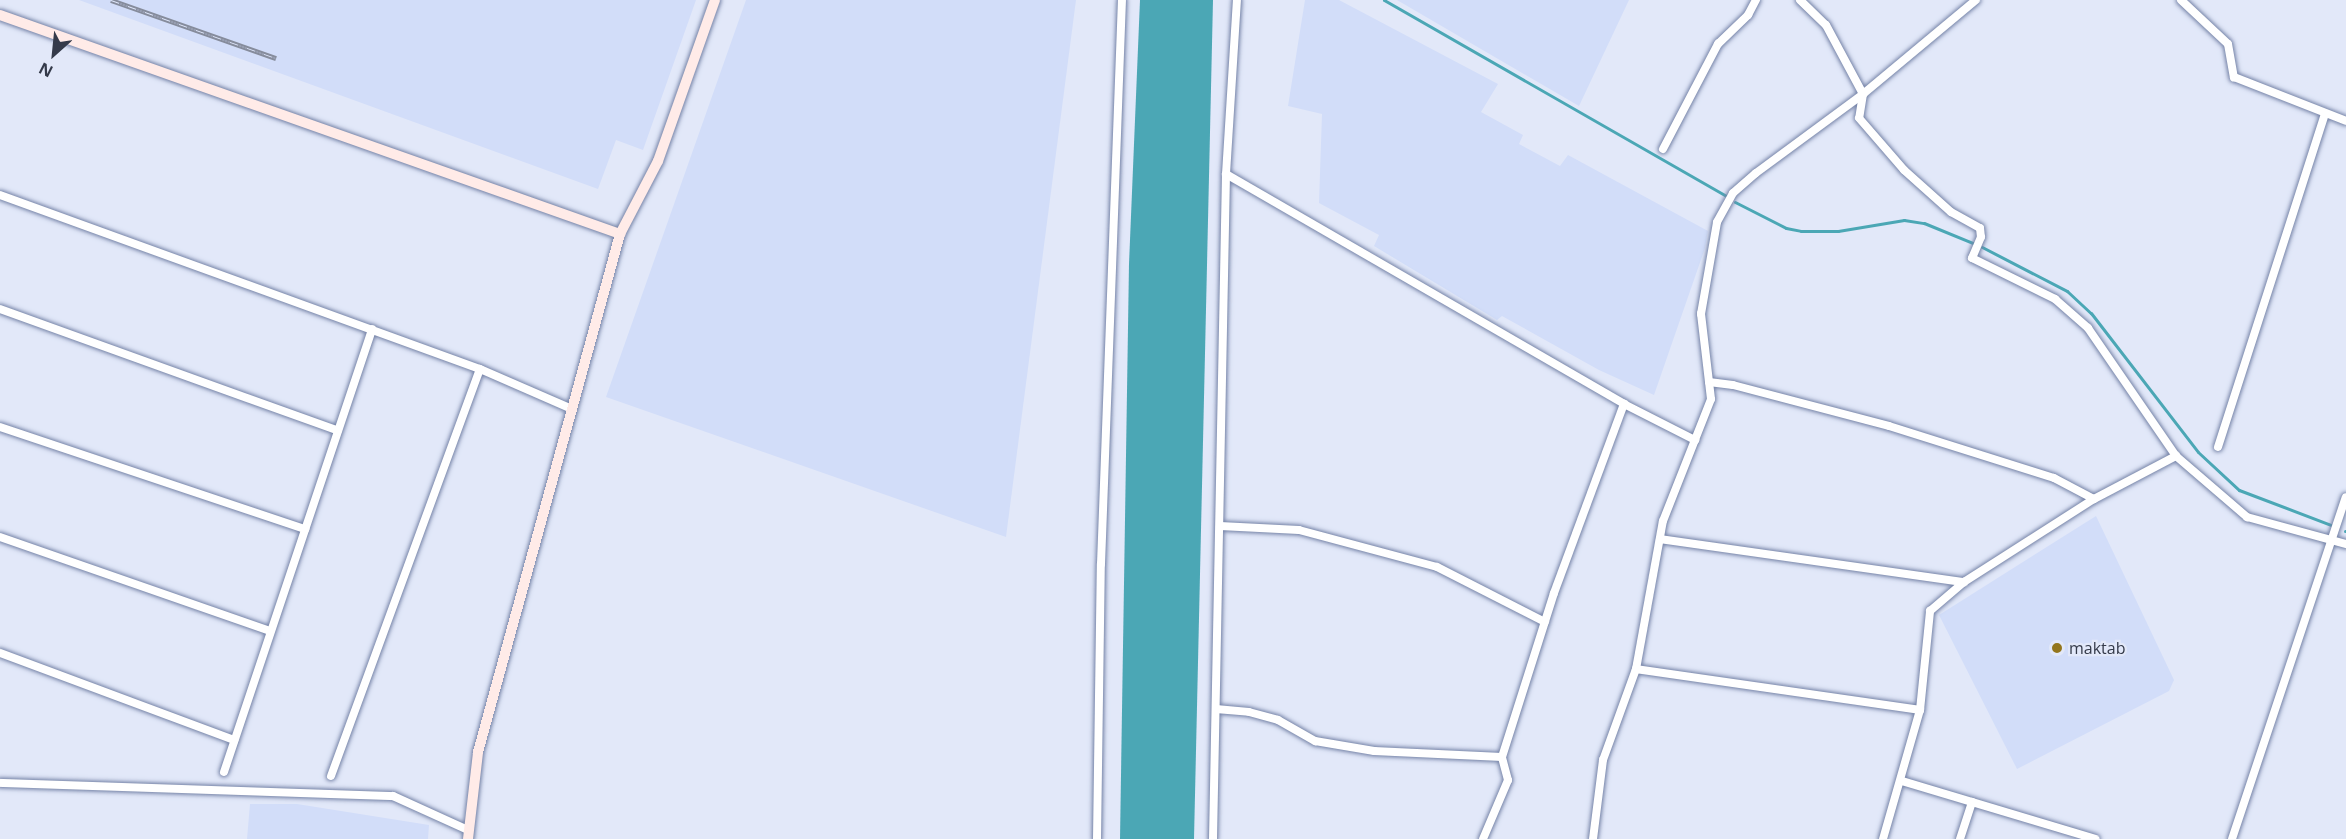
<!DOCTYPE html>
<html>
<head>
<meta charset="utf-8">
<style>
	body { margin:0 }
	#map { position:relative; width:2346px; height:839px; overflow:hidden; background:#e2e8f9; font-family:"Open Sans",sans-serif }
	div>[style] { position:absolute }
	.built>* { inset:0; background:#d2ddf9 }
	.water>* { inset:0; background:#4ba7b5 }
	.stream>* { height:3px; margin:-1.5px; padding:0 1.5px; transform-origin:1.5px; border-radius:1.5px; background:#4ba7b5 }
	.roads { filter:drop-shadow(0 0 2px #7583a7) drop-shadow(0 0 2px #7583a7) }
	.street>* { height:8px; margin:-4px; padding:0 4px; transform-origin:4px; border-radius:4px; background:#fff }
	.secondary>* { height:10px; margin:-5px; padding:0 5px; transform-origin:5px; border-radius:5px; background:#ffebe8 }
	.rail>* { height:5px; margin-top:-2.5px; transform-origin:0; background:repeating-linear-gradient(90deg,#e2e8f9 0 9px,#868c9c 0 18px); box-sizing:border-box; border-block:2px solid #868c9c }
	.dots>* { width:16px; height:16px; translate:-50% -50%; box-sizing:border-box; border:3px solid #e2e8f9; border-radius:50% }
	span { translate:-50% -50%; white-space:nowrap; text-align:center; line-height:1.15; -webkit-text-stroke:4.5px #e2e8f9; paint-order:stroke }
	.poi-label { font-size:16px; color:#343a4a }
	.left { translate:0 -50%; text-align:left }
	.north { position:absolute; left:24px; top:24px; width:60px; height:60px; -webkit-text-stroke:4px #e2e8f9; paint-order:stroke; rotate:207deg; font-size:16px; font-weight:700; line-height:24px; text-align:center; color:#343a4a }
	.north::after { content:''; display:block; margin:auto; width:21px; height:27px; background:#343a4a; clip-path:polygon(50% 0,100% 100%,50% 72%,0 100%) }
</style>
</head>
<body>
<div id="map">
	<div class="built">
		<i style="clip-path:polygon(79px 0,696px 0,643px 150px,616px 140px,598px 189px)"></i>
		<i style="clip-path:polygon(746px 0,1076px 0,1006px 537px,606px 397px)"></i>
		<i style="clip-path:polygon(1305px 0,1339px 0,1498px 84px,1481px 112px,1523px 135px,1519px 144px,1560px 166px,1568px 155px,1708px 231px,1705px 248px,1654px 395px,1599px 370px,1502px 316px,1497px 320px,1374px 246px,1379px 235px,1319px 203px,1322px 114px,1288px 106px)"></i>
		<i style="clip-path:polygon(1397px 0,1629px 0,1579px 106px)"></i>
		<i style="clip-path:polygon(2096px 516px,2174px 680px,2169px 691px,2017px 769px,1939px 615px)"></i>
		<i style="clip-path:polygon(250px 804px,297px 804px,429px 825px,428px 839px,247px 839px)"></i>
	</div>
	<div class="water">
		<i style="clip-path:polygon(1140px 0,1213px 0,1194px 839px,1120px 839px,1129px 264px)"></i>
	</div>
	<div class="stream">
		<i style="left:1384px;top:0;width:394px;rotate:29.8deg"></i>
		<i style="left:1735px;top:202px;width:57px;rotate:27deg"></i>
		<i style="left:1786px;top:228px;width:15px;rotate:11deg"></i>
		<i style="left:1801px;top:231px;width:37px"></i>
		<i style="left:1838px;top:231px;width:67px;rotate:-9.5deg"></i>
		<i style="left:1904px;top:220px;width:20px;rotate:9deg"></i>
		<i style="left:1924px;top:223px;width:53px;rotate:22.2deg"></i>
		<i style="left:1982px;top:247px;width:96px;rotate:27.4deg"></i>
		<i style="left:2067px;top:291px;width:33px;rotate:43deg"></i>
		<i style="left:2091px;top:313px;width:175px;rotate:52.4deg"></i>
		<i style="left:2198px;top:452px;width:56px;rotate:42.8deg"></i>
		<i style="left:2239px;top:490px;width:98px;rotate:20.8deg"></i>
		<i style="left:2345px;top:531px;width:1px"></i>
	</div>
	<div class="roads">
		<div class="street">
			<i style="left:1800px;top:0;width:36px;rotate:44deg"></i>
			<i style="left:1826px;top:25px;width:78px;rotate:61.8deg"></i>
			<i style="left:1863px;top:94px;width:24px;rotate:99deg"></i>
			<i style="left:1859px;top:118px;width:69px;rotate:49.1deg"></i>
			<i style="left:1904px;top:170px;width:63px;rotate:41.8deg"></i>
			<i style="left:1951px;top:212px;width:33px;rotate:29deg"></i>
			<i style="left:1980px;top:228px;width:9px;rotate:84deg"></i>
			<i style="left:1981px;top:237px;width:23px;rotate:113deg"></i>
			<i style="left:1972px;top:258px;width:93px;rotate:26.3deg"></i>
			<i style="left:2055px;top:299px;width:44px;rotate:41.3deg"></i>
			<i style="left:2088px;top:328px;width:155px;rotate:55.5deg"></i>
			<i style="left:2176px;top:456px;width:94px;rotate:40.7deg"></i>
			<i style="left:2247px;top:517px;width:103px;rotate:15.3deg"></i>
			<i style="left:2181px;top:0;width:64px;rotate:43.1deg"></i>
			<i style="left:2228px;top:44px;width:34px;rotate:80deg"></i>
			<i style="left:2234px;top:77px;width:120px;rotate:21.4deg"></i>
			<i style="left:1663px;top:149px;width:119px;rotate:-62.4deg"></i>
			<i style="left:1718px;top:44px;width:42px;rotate:-44deg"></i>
			<i style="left:1748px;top:15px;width:17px;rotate:-62deg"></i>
			<i style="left:1226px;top:174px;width:460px;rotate:30deg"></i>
			<i style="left:1624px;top:404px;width:80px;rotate:26.9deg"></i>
			<i style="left:0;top:195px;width:511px;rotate:19.93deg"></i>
			<i style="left:480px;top:369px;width:100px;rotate:23.5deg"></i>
			<i style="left:0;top:309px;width:359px;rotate:19.8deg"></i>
			<i style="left:1709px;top:382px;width:24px;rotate:7deg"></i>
			<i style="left:1733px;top:385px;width:161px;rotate:14.7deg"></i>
			<i style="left:1889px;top:426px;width:173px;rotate:17.5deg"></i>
			<i style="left:2054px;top:478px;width:45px;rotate:27.7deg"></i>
			<i style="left:0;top:427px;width:322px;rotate:18.5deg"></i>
			<i style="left:2218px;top:447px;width:350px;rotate:-72.2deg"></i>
			<i style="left:1220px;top:526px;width:79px;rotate:2.9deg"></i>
			<i style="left:1299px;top:530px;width:143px;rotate:15deg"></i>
			<i style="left:1437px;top:567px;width:121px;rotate:27deg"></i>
			<i style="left:0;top:537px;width:286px;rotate:19.2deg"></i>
			<i style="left:1660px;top:539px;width:307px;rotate:8.1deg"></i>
			<i style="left:0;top:653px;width:250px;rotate:20.4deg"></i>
			<i style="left:1636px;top:669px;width:287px;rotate:8.2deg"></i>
			<i style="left:1216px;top:709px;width:33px;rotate:5deg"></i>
			<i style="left:1249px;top:712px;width:30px;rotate:15deg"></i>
			<i style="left:1278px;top:720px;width:43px;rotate:29.6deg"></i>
			<i style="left:1315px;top:741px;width:60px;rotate:9.6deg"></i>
			<i style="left:1374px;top:751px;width:128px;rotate:2.7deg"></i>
			<i style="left:224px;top:772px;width:467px;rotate:-71.5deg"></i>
			<i style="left:331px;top:776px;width:433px;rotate:-69.9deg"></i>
			<i style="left:1902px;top:781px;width:202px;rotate:16.7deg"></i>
			<i style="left:0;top:783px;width:393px;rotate:1.9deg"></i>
			<i style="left:393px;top:796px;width:82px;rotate:24.4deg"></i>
			<i style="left:1097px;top:839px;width:275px;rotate:-89.2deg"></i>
			<i style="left:1101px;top:564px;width:564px;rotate:-87.87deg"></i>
			<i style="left:1213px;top:839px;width:665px;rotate:-88.88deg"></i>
			<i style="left:1226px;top:174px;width:174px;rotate:-86.4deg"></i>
			<i style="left:1483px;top:839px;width:64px;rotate:-67deg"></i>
			<i style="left:1508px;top:780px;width:24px;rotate:-105deg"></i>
			<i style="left:1502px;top:757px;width:172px;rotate:-72.4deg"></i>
			<i style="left:1554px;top:593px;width:202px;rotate:-69.7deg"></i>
			<i style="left:1593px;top:839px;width:80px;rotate:-82.8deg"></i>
			<i style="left:1603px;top:760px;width:97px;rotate:-70.1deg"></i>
			<i style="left:1636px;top:669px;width:150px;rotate:-79.7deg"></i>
			<i style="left:1663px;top:521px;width:131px;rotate:-68.5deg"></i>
			<i style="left:1711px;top:399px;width:86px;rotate:-96.7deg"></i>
			<i style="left:1701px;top:314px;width:93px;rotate:-80.1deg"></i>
			<i style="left:1717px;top:222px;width:33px;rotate:-61deg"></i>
			<i style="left:1733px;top:193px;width:30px;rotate:-41deg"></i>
			<i style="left:1756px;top:173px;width:133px;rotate:-36.4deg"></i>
			<i style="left:1863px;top:94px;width:147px;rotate:-39.8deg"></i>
			<i style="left:1883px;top:839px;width:134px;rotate:-74deg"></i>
			<i style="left:1920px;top:710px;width:100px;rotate:-84.2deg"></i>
			<i style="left:1930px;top:611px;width:45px;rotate:-40.5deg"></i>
			<i style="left:1964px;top:582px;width:154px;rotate:-32.6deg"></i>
			<i style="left:2094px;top:499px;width:93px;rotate:-27.7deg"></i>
			<i style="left:1960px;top:839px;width:39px;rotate:-72deg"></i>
			<i style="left:2232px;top:839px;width:360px;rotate:-71.6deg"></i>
		</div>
		<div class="secondary">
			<i style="left:0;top:15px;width:658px;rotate:19.45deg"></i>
			<i style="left:468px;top:839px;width:88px;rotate:-83.4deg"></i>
			<i style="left:478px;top:752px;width:537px;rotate:-74.67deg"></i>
			<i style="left:620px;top:234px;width:82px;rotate:-62.5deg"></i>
			<i style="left:658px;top:161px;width:171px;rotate:-70.5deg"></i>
		</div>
	</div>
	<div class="rail">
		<i style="left:111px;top:0;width:175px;rotate:19.4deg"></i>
	</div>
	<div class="dots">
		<i style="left:2057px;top:648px;background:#93751c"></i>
	</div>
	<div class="poi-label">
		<span class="left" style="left:2069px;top:648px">maktab</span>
	</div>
	<div class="north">N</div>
</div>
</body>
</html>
